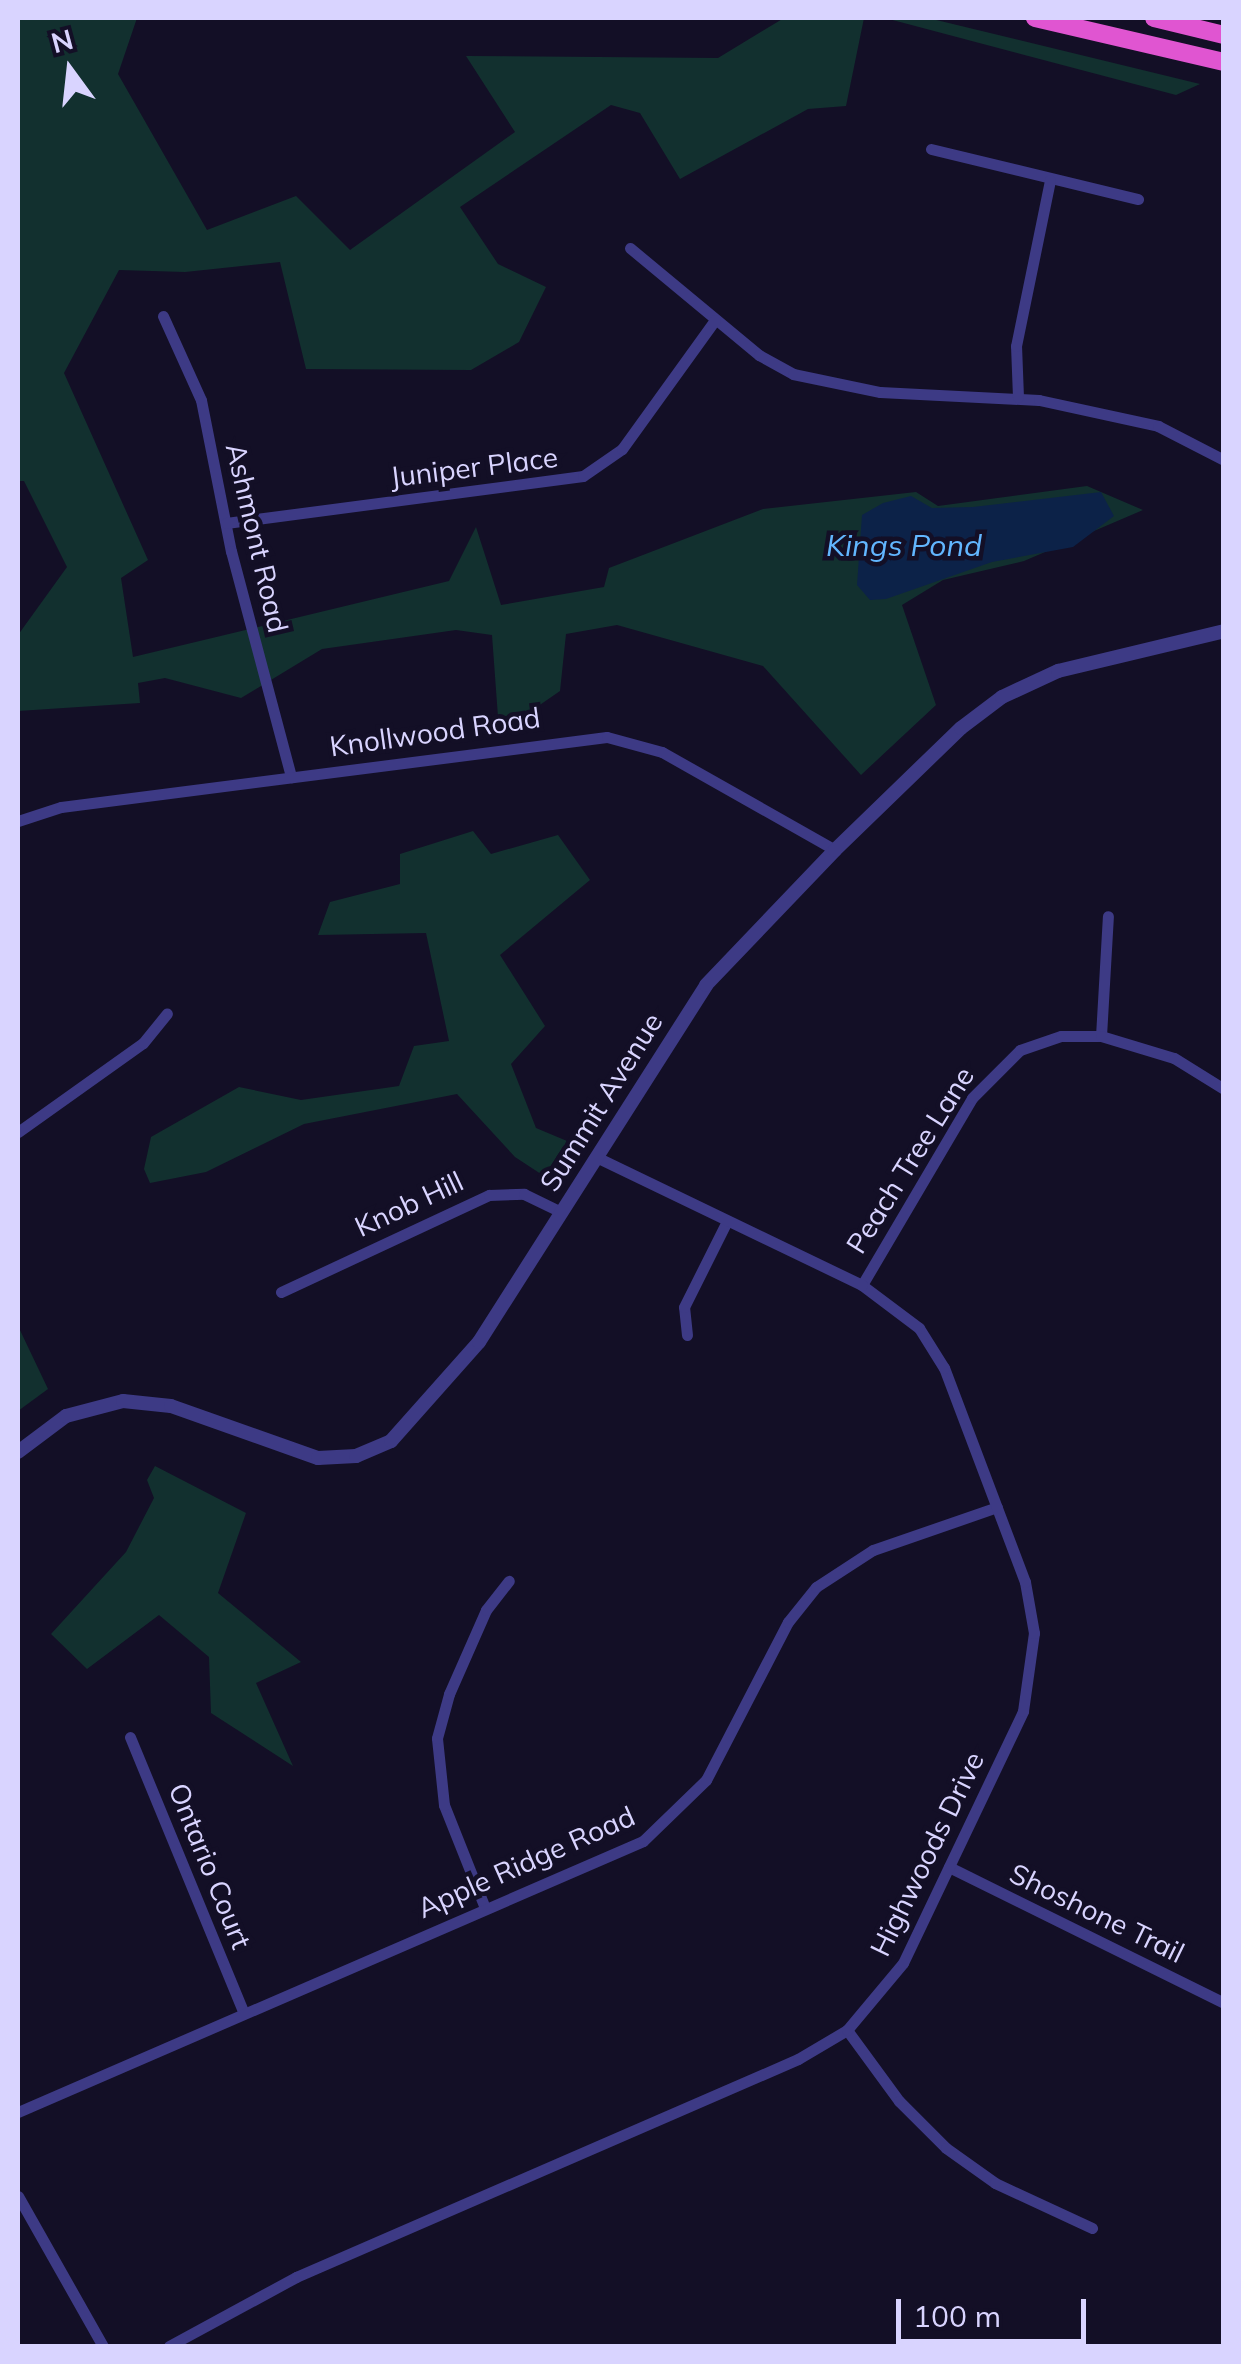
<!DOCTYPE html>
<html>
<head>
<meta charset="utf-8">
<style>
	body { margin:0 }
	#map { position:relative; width:1241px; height:2364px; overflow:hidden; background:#130f26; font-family:Mulish,sans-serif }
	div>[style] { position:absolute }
	.green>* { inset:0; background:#12302f }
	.water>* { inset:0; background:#0c2248 }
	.minor>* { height:11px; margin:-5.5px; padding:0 5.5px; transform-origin:5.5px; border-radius:5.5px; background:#3d3a85 }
	.tertiary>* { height:14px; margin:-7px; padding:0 7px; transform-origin:7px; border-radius:7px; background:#3d3a85 }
	.trunk>* { height:18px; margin:-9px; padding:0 9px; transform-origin:9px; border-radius:9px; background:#e055d1 }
	span { translate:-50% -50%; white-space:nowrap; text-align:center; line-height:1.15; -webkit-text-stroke:9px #130f26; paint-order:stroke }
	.street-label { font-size:28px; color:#d9d4ff }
	.water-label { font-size:30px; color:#62b6ff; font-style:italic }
	.frame { position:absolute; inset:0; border:20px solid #d9d4ff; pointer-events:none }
	.north { position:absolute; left:20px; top:20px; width:100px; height:100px; -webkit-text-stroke:8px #130f26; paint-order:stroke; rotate:345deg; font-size:28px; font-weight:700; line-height:40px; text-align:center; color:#d9d4ff }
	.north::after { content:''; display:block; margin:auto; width:35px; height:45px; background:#d9d4ff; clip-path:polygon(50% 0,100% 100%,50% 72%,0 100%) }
	.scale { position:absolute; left:896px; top:2299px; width:190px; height:45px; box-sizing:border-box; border:5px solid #d9d4ff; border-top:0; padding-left:12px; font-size:30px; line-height:35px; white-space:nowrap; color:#d9d4ff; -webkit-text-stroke:8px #130f26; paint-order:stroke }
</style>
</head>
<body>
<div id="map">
	<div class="green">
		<i style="clip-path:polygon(18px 18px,137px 18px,118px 74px,207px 230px,296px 196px,350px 250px,515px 132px,466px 56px,718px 58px,784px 18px,864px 18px,846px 106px,808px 109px,680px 179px,640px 113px,611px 105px,460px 207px,498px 264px,546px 287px,519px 342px,471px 370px,306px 369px,280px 262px,185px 272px,119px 270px,64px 373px,148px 560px,121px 578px,133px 657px,449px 581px,476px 527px,501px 605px,604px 587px,609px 568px,763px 509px,916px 492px,938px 506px,1087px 486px,1143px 510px,1024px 561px,943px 580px,902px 605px,936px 705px,861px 775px,763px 666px,617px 625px,566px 634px,560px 691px,518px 720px,498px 717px,492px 635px,456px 630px,322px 649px,241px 698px,165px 678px,138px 683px,140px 703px,18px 711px,18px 635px,67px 567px,24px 481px,18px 481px)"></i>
		<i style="clip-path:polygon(885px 18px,928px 18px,1200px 84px,1176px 95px)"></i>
		<i style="clip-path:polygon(473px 831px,491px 854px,558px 835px,590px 880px,500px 955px,545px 1026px,511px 1064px,536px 1128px,567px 1141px,544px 1176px,515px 1157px,457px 1094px,304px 1124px,206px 1172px,150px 1183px,144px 1169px,151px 1137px,239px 1087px,301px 1100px,399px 1086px,414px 1046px,449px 1041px,426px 933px,318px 935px,330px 902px,400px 884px,400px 854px)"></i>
		<i style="clip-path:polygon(18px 1326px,48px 1389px,18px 1411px)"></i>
		<i style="clip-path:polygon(155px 1466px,246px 1513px,218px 1593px,301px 1662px,256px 1683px,293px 1766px,211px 1713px,209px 1657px,159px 1615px,87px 1669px,51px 1634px,126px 1552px,154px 1498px,147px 1480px)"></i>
	</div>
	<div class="water">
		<i style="clip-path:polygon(1101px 492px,1114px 516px,1073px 547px,992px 562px,886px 599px,870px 600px,857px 585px,862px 515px,883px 503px,911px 496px,932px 508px,973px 507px)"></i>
	</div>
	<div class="minor">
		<i style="left:931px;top:149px;width:213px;rotate:13.6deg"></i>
		<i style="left:630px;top:248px;width:168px;rotate:39.7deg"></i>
		<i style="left:759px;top:355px;width:39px;rotate:29deg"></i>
		<i style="left:793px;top:374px;width:89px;rotate:11.7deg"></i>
		<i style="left:880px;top:392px;width:159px;rotate:2.9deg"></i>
		<i style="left:1039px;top:400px;width:122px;rotate:12.3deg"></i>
		<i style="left:1158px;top:426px;width:74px;rotate:27.3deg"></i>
		<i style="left:163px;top:316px;width:92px;rotate:65.7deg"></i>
		<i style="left:201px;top:400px;width:154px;rotate:78.8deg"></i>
		<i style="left:231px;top:551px;width:234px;rotate:75.1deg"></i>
		<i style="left:1018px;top:397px;width:51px;rotate:-92.2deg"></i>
		<i style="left:1016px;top:346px;width:169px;rotate:-78.4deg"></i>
		<i style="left:226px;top:523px;width:360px;rotate:-7.5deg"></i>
		<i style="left:583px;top:476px;width:47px;rotate:-34.7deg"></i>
		<i style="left:622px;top:449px;width:159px;rotate:-54.2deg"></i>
		<i style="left:18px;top:821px;width:45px;rotate:-18deg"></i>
		<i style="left:61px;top:807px;width:550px;rotate:-7.31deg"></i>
		<i style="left:607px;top:737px;width:57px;rotate:15.3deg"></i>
		<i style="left:662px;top:752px;width:199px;rotate:29.5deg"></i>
		<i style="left:1101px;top:1036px;width:120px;rotate:-86.7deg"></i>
		<i style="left:18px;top:1132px;width:153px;rotate:-35.5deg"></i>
		<i style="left:143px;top:1043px;width:38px;rotate:-51deg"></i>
		<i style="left:862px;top:1285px;width:217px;rotate:-59.5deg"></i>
		<i style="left:972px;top:1098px;width:68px;rotate:-45deg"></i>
		<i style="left:1020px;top:1050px;width:43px;rotate:-18.9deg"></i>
		<i style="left:1061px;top:1036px;width:40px"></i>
		<i style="left:1101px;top:1036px;width:76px;rotate:16.8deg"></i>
		<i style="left:1174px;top:1058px;width:59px;rotate:31.8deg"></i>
		<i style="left:281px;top:1292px;width:230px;rotate:-25deg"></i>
		<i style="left:489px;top:1195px;width:35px;rotate:-2deg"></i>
		<i style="left:524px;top:1194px;width:41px;rotate:25.9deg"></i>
		<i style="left:687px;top:1335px;width:28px;rotate:-96deg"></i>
		<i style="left:684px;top:1307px;width:96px;rotate:-63.4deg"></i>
		<i style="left:130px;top:1737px;width:299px;rotate:67.6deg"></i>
		<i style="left:949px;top:1867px;width:307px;rotate:26.3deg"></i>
		<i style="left:485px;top:1908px;width:111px;rotate:-111.7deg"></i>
		<i style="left:444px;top:1805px;width:67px;rotate:-96deg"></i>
		<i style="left:437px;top:1738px;width:46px;rotate:-74.7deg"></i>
		<i style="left:449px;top:1694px;width:92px;rotate:-66.2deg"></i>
		<i style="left:486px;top:1610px;width:37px;rotate:-52deg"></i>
		<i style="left:847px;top:2030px;width:88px;rotate:53.8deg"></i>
		<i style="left:899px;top:2101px;width:66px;rotate:45deg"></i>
		<i style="left:946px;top:2148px;width:60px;rotate:35.5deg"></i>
		<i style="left:995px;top:2183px;width:107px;rotate:24.9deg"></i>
		<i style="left:18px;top:2112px;width:681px;rotate:-23.44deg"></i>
		<i style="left:643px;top:1841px;width:88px;rotate:-44.1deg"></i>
		<i style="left:706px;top:1780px;width:178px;rotate:-62.6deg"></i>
		<i style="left:788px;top:1622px;width:45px;rotate:-51.3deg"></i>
		<i style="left:816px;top:1587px;width:68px;rotate:-33deg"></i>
		<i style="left:873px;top:1550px;width:131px;rotate:-19.1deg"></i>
		<i style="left:18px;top:2196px;width:172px;rotate:60.5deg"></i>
		<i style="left:169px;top:2346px;width:145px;rotate:-28.5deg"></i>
		<i style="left:296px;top:2277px;width:547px;rotate:-23.47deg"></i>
		<i style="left:798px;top:2059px;width:57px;rotate:-30.6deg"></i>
		<i style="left:847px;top:2030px;width:87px;rotate:-50.1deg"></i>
		<i style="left:903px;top:1963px;width:279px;rotate:-64.5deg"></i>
		<i style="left:1023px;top:1711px;width:79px;rotate:-82deg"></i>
		<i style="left:1034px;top:1633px;width:52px;rotate:-100deg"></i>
		<i style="left:1025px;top:1582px;width:229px;rotate:-110.7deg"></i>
		<i style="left:944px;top:1368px;width:47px;rotate:-122deg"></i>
		<i style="left:919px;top:1328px;width:71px;rotate:-143deg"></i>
		<i style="left:862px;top:1285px;width:295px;rotate:-154.3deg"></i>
	</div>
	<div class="tertiary">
		<i style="left:18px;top:1452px;width:60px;rotate:-36.9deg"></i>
		<i style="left:66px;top:1416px;width:59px;rotate:-14.7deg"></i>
		<i style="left:123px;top:1401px;width:48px;rotate:5.9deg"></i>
		<i style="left:171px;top:1406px;width:156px;rotate:19.5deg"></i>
		<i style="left:318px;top:1458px;width:38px;rotate:-3deg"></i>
		<i style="left:356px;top:1456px;width:38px;rotate:-23deg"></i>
		<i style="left:391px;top:1441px;width:132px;rotate:-48.4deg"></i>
		<i style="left:479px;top:1342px;width:423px;rotate:-57.5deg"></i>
		<i style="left:706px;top:985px;width:187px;rotate:-46.3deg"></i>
		<i style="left:835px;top:850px;width:175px;rotate:-44.1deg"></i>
		<i style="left:961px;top:728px;width:51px;rotate:-37.1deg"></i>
		<i style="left:1002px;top:697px;width:62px;rotate:-24.9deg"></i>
		<i style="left:1058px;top:671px;width:171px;rotate:-13.5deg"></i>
	</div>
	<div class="trunk">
		<i style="left:1035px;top:18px;width:194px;rotate:13.1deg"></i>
		<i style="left:1154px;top:18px;width:72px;rotate:13.7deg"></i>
	</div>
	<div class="street-label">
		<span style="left:474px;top:467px;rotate:-7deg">Juniper Place</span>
		<span style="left:257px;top:538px;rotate:77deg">Ashmont Road</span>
		<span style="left:435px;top:732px;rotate:-8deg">Knollwood Road</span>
		<span style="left:601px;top:1102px;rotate:-58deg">Summit Avenue</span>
		<span style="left:910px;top:1160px;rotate:-58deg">Peach Tree Lane</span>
		<span style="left:409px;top:1204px;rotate:-25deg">Knob Hill</span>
		<span style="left:927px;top:1854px;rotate:-64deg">Highwoods Drive</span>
		<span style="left:526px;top:1862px;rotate:-24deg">Apple Ridge Road</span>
		<span style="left:210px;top:1866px;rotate:68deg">Ontario Court</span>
		<span style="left:1097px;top:1913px;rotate:26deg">Shoshone Trail</span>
	</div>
	<div class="water-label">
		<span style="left:904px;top:545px">Kings Pond</span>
	</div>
	<div class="frame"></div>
	<div class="north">N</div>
	<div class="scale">100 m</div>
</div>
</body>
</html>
